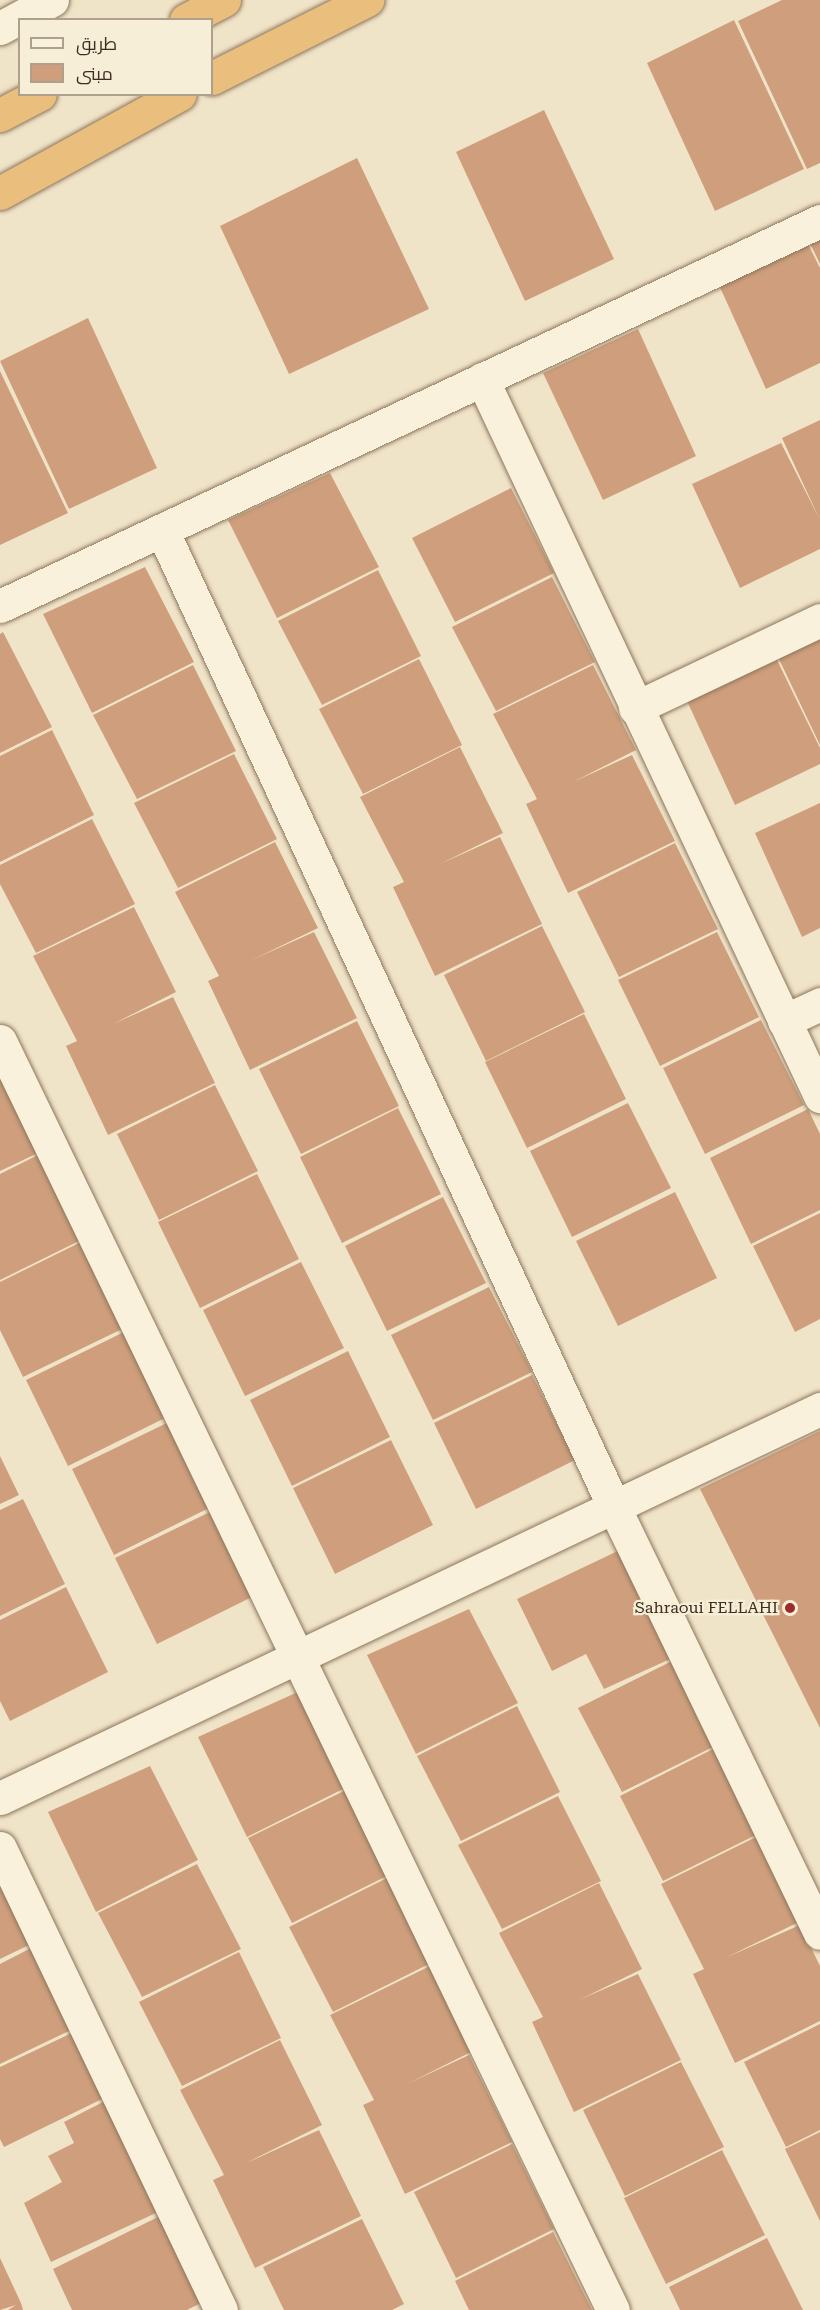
<!DOCTYPE html>
<html>
<head>
<meta charset="utf-8">
<style>
	body { margin:0 }
	#map { position:relative; width:820px; height:2310px; overflow:hidden; background:#f0e4c8; font-family:"Roboto Serif",Cairo,serif }
	div>[style] { position:absolute }
	.building>* { inset:0; background:#cf9f7d }
	.roads { filter:drop-shadow(0 0 2px #8d765c) drop-shadow(0 0 2px #8d765c) }
	.minor>* { height:33px; margin:-16.5px; padding:0 16.5px; transform-origin:16.5px; border-radius:16.5px; background:#faf1dc }
	.trunk>* { height:33px; margin:-16.5px; padding:0 16.5px; transform-origin:16.5px; border-radius:16.5px; background:#eabe7c }
	.dots>* { width:16px; height:16px; translate:-50% -50%; box-sizing:border-box; border:3px solid #f7eed8; border-radius:50% }
	span { translate:-50% -50%; white-space:nowrap; text-align:center; line-height:1.15; -webkit-text-stroke:4.5px #f7eed8; paint-order:stroke }
	.poi-label { font-size:16px; color:#3d2e20 }
	.right { translate:-100% -50%; text-align:right }
	.legend { position:absolute; left:18px; top:18px; width:195px; height:78px; box-sizing:border-box; background:#f7eed8; border:2px solid #ada18e; margin:0; padding:8px 10px; list-style:none; font-size:18px; color:#3d2e20 }
	.legend li { display:flex; align-items:center; gap:12px; height:30px }
	.legend b { width:30px; border:2px solid #ada18e }
</style>
</head>
<body>
<div id="map">
	<div class="building">
		<i style="clip-path:polygon(782px 0,820px 0,820px 163px,807px 169px,738px 21px)"></i>
		<i style="clip-path:polygon(734px 20px,804px 169px,715px 211px,647px 63px)"></i>
		<i style="clip-path:polygon(544px 110px,614px 259px,525px 301px,456px 152px)"></i>
		<i style="clip-path:polygon(357px 158px,429px 309px,289px 374px,220px 226px)"></i>
		<i style="clip-path:polygon(820px 236px,820px 264px,809px 241px)"></i>
		<i style="clip-path:polygon(808px 244px,820px 268px,820px 363px,766px 389px,719px 285px)"></i>
		<i style="clip-path:polygon(88px 318px,157px 468px,69px 509px,0 361px)"></i>
		<i style="clip-path:polygon(638px 329px,696px 456px,603px 500px,543px 373px)"></i>
		<i style="clip-path:polygon(0 371px,68px 513px,0 545px)"></i>
		<i style="clip-path:polygon(820px 420px,820px 549px,740px 588px,692px 484px,781px 443px,819px 518px,782px 438px)"></i>
		<i style="clip-path:polygon(330px 473px,379px 567px,277px 618px,228px 520px)"></i>
		<i style="clip-path:polygon(511px 488px,554px 573px,455px 622px,412px 538px)"></i>
		<i style="clip-path:polygon(145px 567px,194px 662px,92px 713px,43px 614px)"></i>
		<i style="clip-path:polygon(378px 570px,421px 656px,322px 705px,278px 621px)"></i>
		<i style="clip-path:polygon(552px 577px,595px 662px,496px 711px,452px 627px)"></i>
		<i style="clip-path:polygon(3px 632px,52px 727px,0 753px,0 634px)"></i>
		<i style="clip-path:polygon(820px 638px,820px 745px,778px 657px)"></i>
		<i style="clip-path:polygon(419px 659px,462px 745px,363px 794px,319px 709px)"></i>
		<i style="clip-path:polygon(777px 660px,820px 748px,820px 764px,735px 805px,687px 701px)"></i>
		<i style="clip-path:polygon(193px 665px,236px 751px,137px 799px,93px 715px)"></i>
		<i style="clip-path:polygon(593px 665px,636px 750px,573px 782px,632px 755px,675px 841px,568px 893px,526px 804px,537px 799px,493px 714px)"></i>
		<i style="clip-path:polygon(52px 730px,94px 815px,0 862px,0 756px)"></i>
		<i style="clip-path:polygon(460px 747px,503px 833px,440px 864px,500px 837px,542px 924px,435px 976px,393px 887px,404px 882px,360px 797px)"></i>
		<i style="clip-path:polygon(234px 754px,277px 839px,178px 888px,134px 803px)"></i>
		<i style="clip-path:polygon(820px 803px,820px 928px,802px 937px,755px 833px)"></i>
		<i style="clip-path:polygon(92px 819px,135px 904px,36px 953px,0 884px,0 865px)"></i>
		<i style="clip-path:polygon(275px 842px,318px 928px,252px 960px,314px 932px,357px 1018px,250px 1070px,208px 981px,219px 976px,175px 892px)"></i>
		<i style="clip-path:polygon(675px 843px,718px 929px,619px 977px,577px 892px)"></i>
		<i style="clip-path:polygon(134px 907px,176px 992px,113px 1024px,173px 997px,215px 1083px,108px 1135px,66px 1046px,77px 1041px,33px 956px)"></i>
		<i style="clip-path:polygon(542px 926px,585px 1012px,486px 1061px,444px 975px)"></i>
		<i style="clip-path:polygon(717px 932px,759px 1017px,660px 1066px,618px 980px)"></i>
		<i style="clip-path:polygon(584px 1014px,626px 1099px,527px 1148px,485px 1062px)"></i>
		<i style="clip-path:polygon(761px 1020px,804px 1105px,705px 1154px,663px 1068px)"></i>
		<i style="clip-path:polygon(357px 1021px,399px 1106px,301px 1154px,259px 1069px)"></i>
		<i style="clip-path:polygon(0 1076px,38px 1153px,0 1171px)"></i>
		<i style="clip-path:polygon(215px 1085px,258px 1171px,159px 1220px,117px 1134px)"></i>
		<i style="clip-path:polygon(628px 1103px,671px 1188px,572px 1237px,530px 1151px)"></i>
		<i style="clip-path:polygon(398px 1108px,441px 1194px,342px 1243px,300px 1157px)"></i>
		<i style="clip-path:polygon(808px 1109px,820px 1134px,820px 1210px,751px 1244px,710px 1158px)"></i>
		<i style="clip-path:polygon(38px 1155px,81px 1240px,0 1280px,0 1174px)"></i>
		<i style="clip-path:polygon(257px 1174px,299px 1259px,200px 1308px,158px 1222px)"></i>
		<i style="clip-path:polygon(675px 1192px,717px 1278px,618px 1326px,576px 1241px)"></i>
		<i style="clip-path:polygon(443px 1197px,486px 1283px,387px 1331px,345px 1246px)"></i>
		<i style="clip-path:polygon(820px 1213px,820px 1319px,795px 1332px,753px 1246px)"></i>
		<i style="clip-path:polygon(79px 1243px,122px 1329px,23px 1377px,0 1330px,0 1282px)"></i>
		<i style="clip-path:polygon(301px 1262px,344px 1348px,245px 1396px,203px 1310px)"></i>
		<i style="clip-path:polygon(489px 1287px,532px 1372px,433px 1420px,391px 1335px)"></i>
		<i style="clip-path:polygon(124px 1332px,167px 1417px,68px 1466px,26px 1380px)"></i>
		<i style="clip-path:polygon(348px 1351px,390px 1437px,292px 1486px,250px 1400px)"></i>
		<i style="clip-path:polygon(532px 1375px,575px 1460px,476px 1509px,434px 1423px)"></i>
		<i style="clip-path:polygon(171px 1421px,213px 1506px,114px 1555px,72px 1469px)"></i>
		<i style="clip-path:polygon(820px 1431px,820px 1728px,700px 1489px)"></i>
		<i style="clip-path:polygon(391px 1440px,433px 1525px,335px 1574px,293px 1488px)"></i>
		<i style="clip-path:polygon(0 1456px,19px 1495px,0 1504px)"></i>
		<i style="clip-path:polygon(23px 1499px,65px 1584px,0 1616px,0 1510px)"></i>
		<i style="clip-path:polygon(214px 1510px,256px 1595px,157px 1644px,115px 1558px)"></i>
		<i style="clip-path:polygon(624px 1548px,679px 1655px,604px 1689px,586px 1654px,552px 1671px,517px 1599px)"></i>
		<i style="clip-path:polygon(66px 1587px,108px 1672px,10px 1721px,0 1701px,0 1620px)"></i>
		<i style="clip-path:polygon(469px 1609px,518px 1703px,416px 1754px,367px 1655px)"></i>
		<i style="clip-path:polygon(678px 1658px,721px 1743px,622px 1792px,578px 1708px)"></i>
		<i style="clip-path:polygon(300px 1691px,349px 1786px,247px 1837px,198px 1737px)"></i>
		<i style="clip-path:polygon(517px 1706px,560px 1792px,461px 1841px,417px 1756px)"></i>
		<i style="clip-path:polygon(719px 1746px,762px 1832px,663px 1881px,620px 1796px)"></i>
		<i style="clip-path:polygon(150px 1766px,198px 1860px,96px 1912px,48px 1812px)"></i>
		<i style="clip-path:polygon(348px 1789px,391px 1874px,292px 1923px,248px 1838px)"></i>
		<i style="clip-path:polygon(558px 1796px,601px 1881px,502px 1929px,458px 1845px)"></i>
		<i style="clip-path:polygon(760px 1835px,803px 1920px,725px 1958px,800px 1925px,820px 1966px,820px 2021px,735px 2063px,693px 1974px,704px 1969px,661px 1884px)"></i>
		<i style="clip-path:polygon(197px 1864px,241px 1949px,142px 1997px,98px 1913px)"></i>
		<i style="clip-path:polygon(389px 1877px,431px 1963px,333px 2012px,289px 1927px)"></i>
		<i style="clip-path:polygon(0 1881px,31px 1944px,0 1959px)"></i>
		<i style="clip-path:polygon(599px 1883px,642px 1969px,579px 2000px,638px 1974px,681px 2060px,574px 2112px,532px 2022px,543px 2017px,499px 1933px)"></i>
		<i style="clip-path:polygon(33px 1947px,73px 2029px,0 2064px,0 1964px)"></i>
		<i style="clip-path:polygon(239px 1952px,281px 2038px,182px 2086px,139px 2002px)"></i>
		<i style="clip-path:polygon(430px 1966px,473px 2051px,407px 2084px,469px 2055px,512px 2142px,405px 2194px,363px 2105px,374px 2100px,330px 2015px)"></i>
		<i style="clip-path:polygon(820px 2024px,820px 2130px,786px 2147px,744px 2062px)"></i>
		<i style="clip-path:polygon(74px 2032px,104px 2098px,4px 2147px,0 2139px,0 2067px)"></i>
		<i style="clip-path:polygon(280px 2040px,322px 2125px,246px 2163px,319px 2130px,361px 2216px,255px 2268px,213px 2180px,224px 2175px,180px 2090px)"></i>
		<i style="clip-path:polygon(681px 2062px,724px 2147px,625px 2196px,583px 2110px)"></i>
		<i style="clip-path:polygon(105px 2101px,158px 2212px,51px 2262px,24px 2203px,62px 2182px,48px 2156px,74px 2143px,64px 2122px)"></i>
		<i style="clip-path:polygon(820px 2132px,820px 2221px,785px 2149px)"></i>
		<i style="clip-path:polygon(512px 2144px,554px 2229px,456px 2278px,414px 2192px)"></i>
		<i style="clip-path:polygon(722px 2150px,765px 2235px,666px 2284px,624px 2198px)"></i>
		<i style="clip-path:polygon(160px 2216px,201px 2303px,187px 2310px,72px 2310px,53px 2269px)"></i>
		<i style="clip-path:polygon(362px 2219px,404px 2304px,392px 2310px,284px 2310px,263px 2267px)"></i>
		<i style="clip-path:polygon(553px 2232px,592px 2310px,469px 2310px,455px 2281px)"></i>
		<i style="clip-path:polygon(767px 2238px,803px 2310px,680px 2310px,669px 2287px)"></i>
		<i style="clip-path:polygon(0 2258px,21px 2303px,23px 2310px,8px 2310px,16px 2305px,0 2310px)"></i>
	</div>
	<div class="roads">
		<div class="minor">
			<i style="left:0;top:28px;width:59px;rotate:-28.3deg"></i>
			<i style="left:482px;top:379px;width:793px;rotate:64.76deg"></i>
			<i style="left:162px;top:530px;width:1076px;rotate:65.17deg"></i>
			<i style="left:614px;top:1507px;width:473px;rotate:64.2deg"></i>
			<i style="left:0;top:606px;width:906px;rotate:-25.15deg"></i>
			<i style="left:635px;top:708px;width:205px;rotate:-25.4deg"></i>
			<i style="left:784px;top:1021px;width:40px;rotate:-25deg"></i>
			<i style="left:0;top:1041px;width:1409px;rotate:64.22deg"></i>
			<i style="left:0;top:1798px;width:908px;rotate:-25.38deg"></i>
			<i style="left:0;top:1848px;width:512px;rotate:64.44deg"></i>
		</div>
		<div class="trunk">
			<i style="left:186px;top:20px;width:43px;rotate:-27.8deg"></i>
			<i style="left:212px;top:78px;width:174px;rotate:-26.7deg"></i>
			<i style="left:0;top:115px;width:45px;rotate:-27.7deg"></i>
			<i style="left:0;top:193px;width:205px;rotate:-28.8deg"></i>
		</div>
	</div>
	<div class="dots">
		<i style="left:790px;top:1608px;background:#9e2a2b"></i>
	</div>
	<div class="poi-label">
		<span class="right" style="left:778px;top:1608px">Sahraoui FELLAHI</span>
	</div>
	<ul class="legend">
	<li><b style="height:8px;background:#faf1dc"></b>طريق</li>
	<li><b style="height:16px;background:#cf9f7d"></b>مبنى</li>
	</ul>
</div>
</body>
</html>
